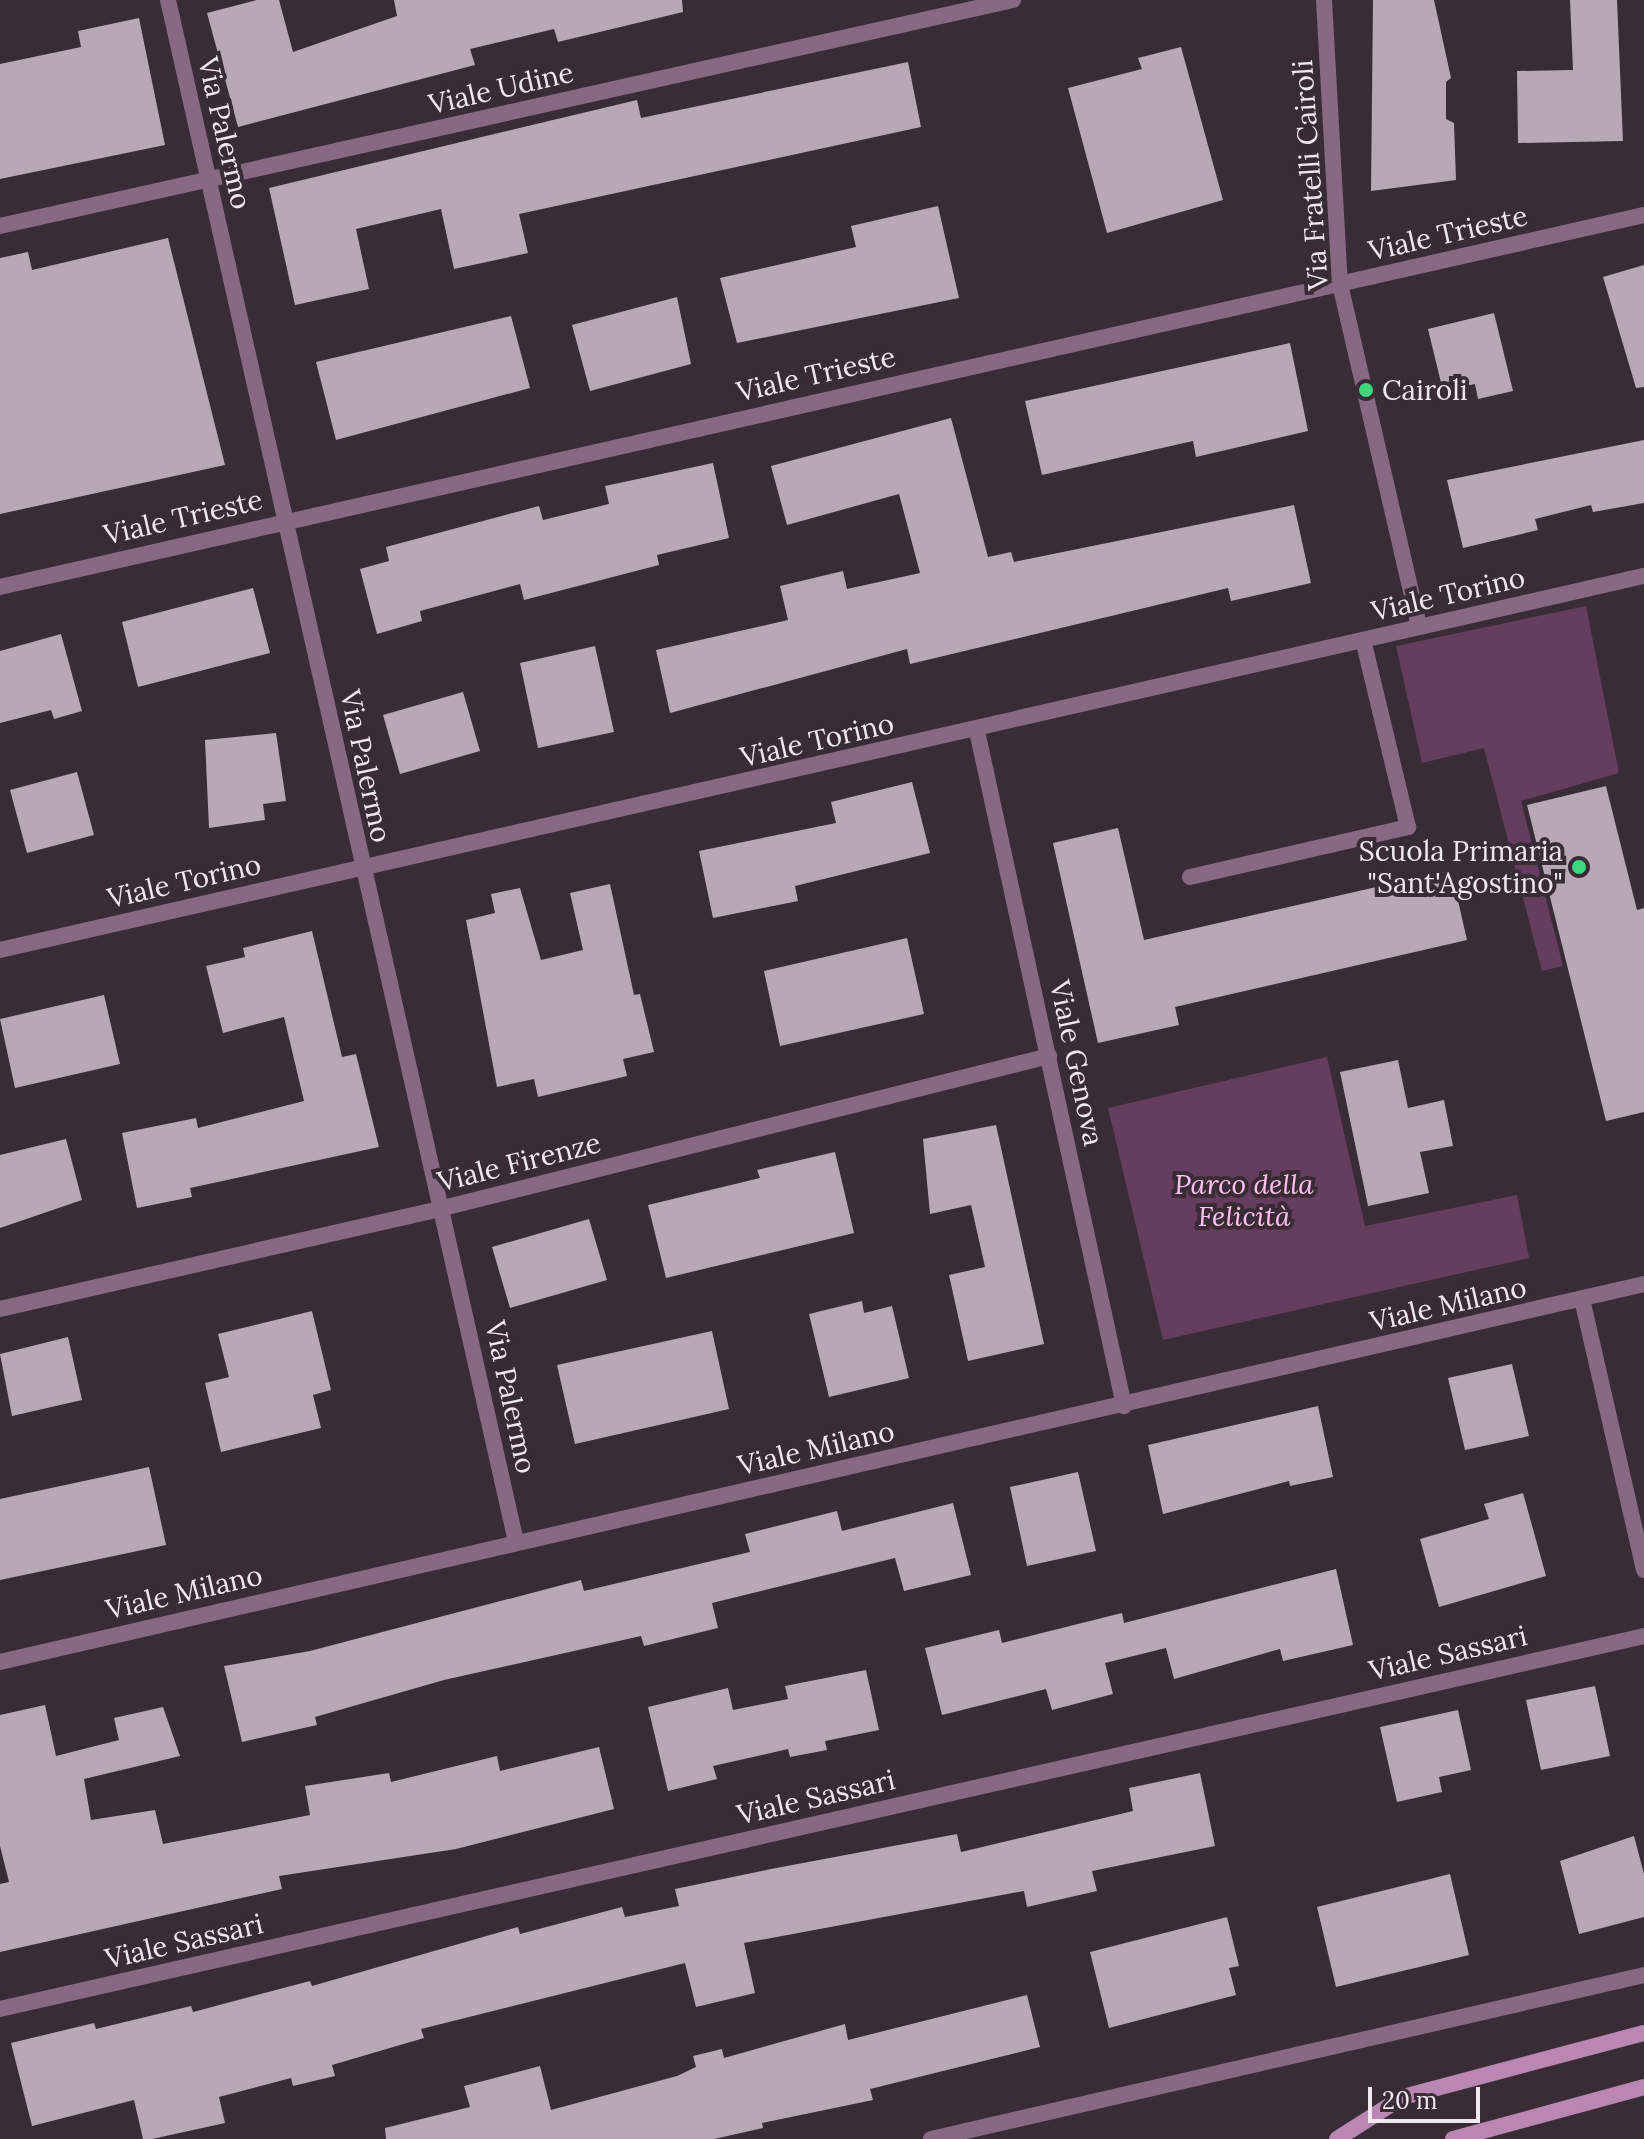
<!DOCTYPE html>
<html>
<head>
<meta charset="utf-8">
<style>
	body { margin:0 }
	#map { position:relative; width:1644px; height:2139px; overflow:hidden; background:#392c37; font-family:Lora,serif }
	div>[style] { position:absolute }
	.green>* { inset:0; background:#653d5f }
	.building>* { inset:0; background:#b8a8b5 }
	.lane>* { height:16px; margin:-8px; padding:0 8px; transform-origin:8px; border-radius:8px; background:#886983 }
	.street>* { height:16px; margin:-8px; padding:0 8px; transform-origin:8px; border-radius:8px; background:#886983 }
	.secondary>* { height:16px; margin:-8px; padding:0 8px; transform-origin:8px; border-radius:8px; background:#b987b1 }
	.dots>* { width:22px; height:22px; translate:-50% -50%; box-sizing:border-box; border:4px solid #392c37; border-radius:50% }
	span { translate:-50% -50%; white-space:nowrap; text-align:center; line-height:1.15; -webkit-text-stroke:8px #392c37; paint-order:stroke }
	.street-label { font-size:28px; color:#f0e8ef }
	.poi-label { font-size:28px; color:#f0e8ef }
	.left { translate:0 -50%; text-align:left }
	.right { translate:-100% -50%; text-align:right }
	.park-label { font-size:28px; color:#fcc1f1; font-style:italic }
	.scale { position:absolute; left:1368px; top:2087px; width:112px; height:36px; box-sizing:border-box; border:4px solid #f0e8ef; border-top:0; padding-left:10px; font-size:24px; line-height:28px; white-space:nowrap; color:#f0e8ef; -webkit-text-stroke:6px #392c37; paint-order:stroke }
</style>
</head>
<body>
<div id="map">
	<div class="green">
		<i style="clip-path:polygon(1586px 606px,1619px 773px,1521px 801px,1563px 966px,1542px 971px,1484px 748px,1422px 763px,1396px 646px)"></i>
		<i style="clip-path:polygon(1327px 1057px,1365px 1226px,1517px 1195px,1529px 1258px,1163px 1340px,1108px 1108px)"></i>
	</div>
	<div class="building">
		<i style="clip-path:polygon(257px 0,279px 0,293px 52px,397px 16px,394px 0,682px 0,683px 12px,558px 42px,554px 29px,470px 49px,475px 65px,238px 127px,207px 13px)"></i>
		<i style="clip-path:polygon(1373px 0,1434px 0,1451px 78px,1446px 82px,1446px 119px,1454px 123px,1456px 180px,1371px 191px)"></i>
		<i style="clip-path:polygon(1570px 0,1617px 0,1623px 141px,1518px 143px,1517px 71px,1573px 70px)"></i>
		<i style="clip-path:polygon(139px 18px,165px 145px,0 179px,0 64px,81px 47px,78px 31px)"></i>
		<i style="clip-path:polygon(1181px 47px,1223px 200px,1107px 233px,1068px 88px,1142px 69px,1138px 58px)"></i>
		<i style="clip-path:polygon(908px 62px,921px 127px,519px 214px,528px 253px,454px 269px,441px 209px,356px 229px,369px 289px,295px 305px,269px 188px,637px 100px,641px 118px)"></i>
		<i style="clip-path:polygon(938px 206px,959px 298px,737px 343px,720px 278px,856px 247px,851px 226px)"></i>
		<i style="clip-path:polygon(168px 238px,225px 465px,0 514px,0 258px,28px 252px,32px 270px)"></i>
		<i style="clip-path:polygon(1644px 265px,1644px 387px,1636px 388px,1603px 277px)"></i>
		<i style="clip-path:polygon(677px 297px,691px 364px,590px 391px,572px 325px)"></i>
		<i style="clip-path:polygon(1494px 313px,1513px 391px,1478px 399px,1475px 384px,1443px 391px,1428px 329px)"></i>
		<i style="clip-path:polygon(511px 316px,530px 388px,336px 440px,316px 362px)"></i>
		<i style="clip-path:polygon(1290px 343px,1308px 431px,1196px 457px,1193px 441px,1042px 475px,1025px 401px)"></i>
		<i style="clip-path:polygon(951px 418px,988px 557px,1011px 552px,1014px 562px,1294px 505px,1311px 583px,1231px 601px,1228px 588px,910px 664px,907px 649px,670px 713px,656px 650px,788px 620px,780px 586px,843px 571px,847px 589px,920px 573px,899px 494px,787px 525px,771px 466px)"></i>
		<i style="clip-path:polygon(1644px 440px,1644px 503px,1593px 512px,1591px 505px,1535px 519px,1538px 530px,1463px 548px,1447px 480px)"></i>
		<i style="clip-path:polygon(713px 463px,729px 538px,657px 555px,659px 565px,524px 600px,520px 584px,420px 611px,422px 621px,377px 634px,360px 569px,389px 561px,386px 547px,539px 506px,543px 520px,609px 504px,605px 486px)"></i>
		<i style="clip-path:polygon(253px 588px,270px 653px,138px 687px,122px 622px)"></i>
		<i style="clip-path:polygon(61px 634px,82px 711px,54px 719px,51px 710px,0 723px,0 651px)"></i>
		<i style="clip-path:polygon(595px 646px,614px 732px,538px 748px,520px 663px)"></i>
		<i style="clip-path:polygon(463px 692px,480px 751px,400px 774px,383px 715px)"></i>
		<i style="clip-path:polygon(276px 733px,286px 801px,263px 804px,265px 820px,209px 828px,205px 740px)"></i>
		<i style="clip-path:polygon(77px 772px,94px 835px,27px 853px,10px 790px)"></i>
		<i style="clip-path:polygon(912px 782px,930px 853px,795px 886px,798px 901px,713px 918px,699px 851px,836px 823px,831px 802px)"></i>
		<i style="clip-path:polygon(1606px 786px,1637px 910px,1644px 908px,1644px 1112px,1606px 1121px,1527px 805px)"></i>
		<i style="clip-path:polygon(1118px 828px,1144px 940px,1451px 870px,1467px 940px,1175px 1007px,1179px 1025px,1098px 1043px,1053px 843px)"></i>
		<i style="clip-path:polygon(610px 884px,634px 995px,640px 994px,654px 1052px,623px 1059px,627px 1076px,538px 1097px,534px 1079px,497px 1087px,466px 920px,495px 913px,491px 894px,520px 888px,541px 960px,583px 950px,570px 893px)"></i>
		<i style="clip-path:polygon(312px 931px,342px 1057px,356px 1054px,379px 1147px,190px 1188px,192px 1197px,137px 1208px,122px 1133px,196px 1118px,198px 1128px,304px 1101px,284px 1017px,223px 1033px,206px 966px,245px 957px,243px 948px)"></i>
		<i style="clip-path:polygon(907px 938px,924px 1014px,780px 1046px,764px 971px)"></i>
		<i style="clip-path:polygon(104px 995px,120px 1064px,15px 1088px,0 1019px)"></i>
		<i style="clip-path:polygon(1398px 1060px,1408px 1108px,1444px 1100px,1453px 1146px,1420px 1152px,1429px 1193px,1368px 1206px,1340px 1072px)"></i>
		<i style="clip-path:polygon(996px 1125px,1044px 1344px,968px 1361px,949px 1275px,985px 1267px,971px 1205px,930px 1214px,923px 1139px)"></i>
		<i style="clip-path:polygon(66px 1139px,82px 1200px,0 1228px,0 1155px)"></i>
		<i style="clip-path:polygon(835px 1152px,854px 1233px,666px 1278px,648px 1205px,760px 1178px,757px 1170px)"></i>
		<i style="clip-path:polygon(589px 1219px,607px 1280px,510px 1308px,492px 1247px)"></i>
		<i style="clip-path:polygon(862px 1301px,864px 1313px,892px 1306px,909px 1378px,829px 1397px,809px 1314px)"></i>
		<i style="clip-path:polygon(312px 1311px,331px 1390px,313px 1395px,321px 1428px,221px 1452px,205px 1383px,229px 1377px,218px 1334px)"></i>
		<i style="clip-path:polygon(712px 1331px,729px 1409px,575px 1444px,557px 1365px)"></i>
		<i style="clip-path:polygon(68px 1337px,82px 1400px,12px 1416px,0 1354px)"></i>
		<i style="clip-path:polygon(1512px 1364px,1529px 1436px,1465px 1450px,1448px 1378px)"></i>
		<i style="clip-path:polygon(1318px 1406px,1333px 1477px,1290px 1486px,1289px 1481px,1163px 1514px,1148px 1445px)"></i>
		<i style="clip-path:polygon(149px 1467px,166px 1545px,0 1580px,0 1499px)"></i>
		<i style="clip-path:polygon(1078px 1472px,1096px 1551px,1027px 1566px,1010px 1487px)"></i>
		<i style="clip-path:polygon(1523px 1493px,1546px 1576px,1439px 1607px,1420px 1539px,1489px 1519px,1484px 1504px)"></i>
		<i style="clip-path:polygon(953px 1503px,971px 1575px,904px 1591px,895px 1558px,712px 1603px,718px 1628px,644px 1646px,641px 1636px,444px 1680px,315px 1717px,317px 1725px,242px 1742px,224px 1666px,310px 1651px,581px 1580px,584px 1591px,750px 1552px,745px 1534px,837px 1511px,842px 1531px)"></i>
		<i style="clip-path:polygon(1336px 1569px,1353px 1645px,1283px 1661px,1280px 1649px,1174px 1679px,1166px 1648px,1105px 1663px,1113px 1694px,1052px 1710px,1046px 1689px,942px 1715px,925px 1648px,999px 1630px,1002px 1643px,1122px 1613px,1124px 1623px)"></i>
		<i style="clip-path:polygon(866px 1670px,879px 1730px,825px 1741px,827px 1750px,790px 1757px,788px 1749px,713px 1766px,717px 1779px,668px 1791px,648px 1707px,728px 1688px,733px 1710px,788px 1699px,785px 1686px)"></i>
		<i style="clip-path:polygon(1595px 1686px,1610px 1756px,1541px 1770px,1526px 1700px)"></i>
		<i style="clip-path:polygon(45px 1705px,56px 1756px,119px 1740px,114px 1718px,163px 1707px,180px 1756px,84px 1779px,91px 1820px,155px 1810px,163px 1844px,310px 1815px,305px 1786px,389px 1773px,391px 1782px,497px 1756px,500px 1771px,599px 1747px,614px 1809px,456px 1849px,279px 1876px,282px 1889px,0 1952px,0 1884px,9px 1882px,0 1846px,0 1715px)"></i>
		<i style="clip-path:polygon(1458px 1710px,1471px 1770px,1439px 1777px,1442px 1792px,1397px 1802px,1380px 1727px)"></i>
		<i style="clip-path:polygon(1200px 1773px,1215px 1846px,1092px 1871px,1097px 1891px,1027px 1907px,1024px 1891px,744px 1943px,755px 1993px,696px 2007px,685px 1963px,421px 2029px,424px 2038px,332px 2065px,335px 2076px,293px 2086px,291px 2078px,219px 2097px,225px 2123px,152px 2139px,143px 2139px,134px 2100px,32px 2126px,11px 2043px,94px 2023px,96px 2029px,191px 2006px,193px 2012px,310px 1981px,312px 1986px,518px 1927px,520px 1934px,622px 1907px,625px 1917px,679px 1906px,675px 1889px,771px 1869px,957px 1834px,961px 1852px,1133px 1811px,1129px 1788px)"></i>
		<i style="clip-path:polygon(1634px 1836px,1644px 1874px,1644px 1917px,1579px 1934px,1560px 1861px)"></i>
		<i style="clip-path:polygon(1450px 1874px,1469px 1955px,1336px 1987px,1317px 1907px)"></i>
		<i style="clip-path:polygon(1227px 1917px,1239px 1966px,1229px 1968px,1236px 1995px,1109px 2028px,1090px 1952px)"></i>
		<i style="clip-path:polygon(1027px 1995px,1040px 2047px,870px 2089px,873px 2100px,762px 2123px,763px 2128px,714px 2139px,386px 2139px,385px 2128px,470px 2107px,464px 2086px,540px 2066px,551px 2110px,677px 2076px,696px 2067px,693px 2056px,722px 2049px,724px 2058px,845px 2024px,848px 2040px)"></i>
	</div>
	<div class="lane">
		<i style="left:1190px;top:877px;width:224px;rotate:-12.9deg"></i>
		<i style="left:1408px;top:827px;width:192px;rotate:-103.5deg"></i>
		<i style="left:931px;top:2139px;width:732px;rotate:-12.95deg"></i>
	</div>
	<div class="street">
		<i style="left:168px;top:0;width:1581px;rotate:77.28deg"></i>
		<i style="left:1324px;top:0;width:284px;rotate:86.8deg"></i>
		<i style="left:1340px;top:284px;width:351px;rotate:77deg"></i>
		<i style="left:0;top:226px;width:1038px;rotate:-12.58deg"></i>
		<i style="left:0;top:587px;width:1686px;rotate:-12.75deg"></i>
		<i style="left:977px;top:731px;width:691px;rotate:77.71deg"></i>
		<i style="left:0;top:950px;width:1686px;rotate:-12.82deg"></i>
		<i style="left:1582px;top:1299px;width:278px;rotate:77.1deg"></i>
		<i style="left:0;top:1309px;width:454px;rotate:-12.8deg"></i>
		<i style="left:443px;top:1208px;width:625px;rotate:-14.08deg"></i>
		<i style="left:0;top:1662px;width:1687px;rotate:-12.95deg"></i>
		<i style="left:0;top:2009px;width:1686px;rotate:-12.78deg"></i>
	</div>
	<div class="secondary">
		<i style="left:1337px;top:2139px;width:78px;rotate:-32.5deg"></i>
		<i style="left:1403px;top:2097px;width:249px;rotate:-14.9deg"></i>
		<i style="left:1453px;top:2139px;width:198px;rotate:-15.2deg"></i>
	</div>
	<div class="dots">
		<i style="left:1366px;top:390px;background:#3fd77d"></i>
		<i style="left:1579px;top:867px;background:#3fd77d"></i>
	</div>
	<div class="street-label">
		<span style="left:501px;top:88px;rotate:-13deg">Viale Udine</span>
		<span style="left:225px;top:133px;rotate:77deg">Via Palermo</span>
		<span style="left:1310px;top:175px;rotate:-94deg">Via Fratelli Cairoli</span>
		<span style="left:1448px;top:233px;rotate:-13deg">Viale Trieste</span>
		<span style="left:816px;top:374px;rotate:-13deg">Viale Trieste</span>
		<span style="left:183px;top:517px;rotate:-13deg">Viale Trieste</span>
		<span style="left:1448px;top:594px;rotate:-13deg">Viale Torino</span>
		<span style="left:817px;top:740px;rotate:-13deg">Viale Torino</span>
		<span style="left:366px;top:766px;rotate:78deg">Via Palermo</span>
		<span style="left:184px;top:881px;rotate:-13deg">Viale Torino</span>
		<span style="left:1077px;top:1063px;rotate:78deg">Viale Genova</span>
		<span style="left:519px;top:1162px;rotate:-14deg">Viale Firenze</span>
		<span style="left:1448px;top:1304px;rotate:-13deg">Viale Milano</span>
		<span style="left:511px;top:1397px;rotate:78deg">Via Palermo</span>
		<span style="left:816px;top:1448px;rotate:-13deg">Viale Milano</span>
		<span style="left:184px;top:1592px;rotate:-13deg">Viale Milano</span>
		<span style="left:1448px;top:1653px;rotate:-13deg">Viale Sassari</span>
		<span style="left:816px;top:1797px;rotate:-13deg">Viale Sassari</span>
		<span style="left:184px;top:1941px;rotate:-13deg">Viale Sassari</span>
	</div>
	<div class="poi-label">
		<span class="left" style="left:1382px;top:390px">Cairoli</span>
		<span class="right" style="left:1563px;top:867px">Scuola Primaria<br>"Sant'Agostino"</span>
	</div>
	<div class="park-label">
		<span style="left:1244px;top:1200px">Parco della<br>Felicità</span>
	</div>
	<div class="scale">20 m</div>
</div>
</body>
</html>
